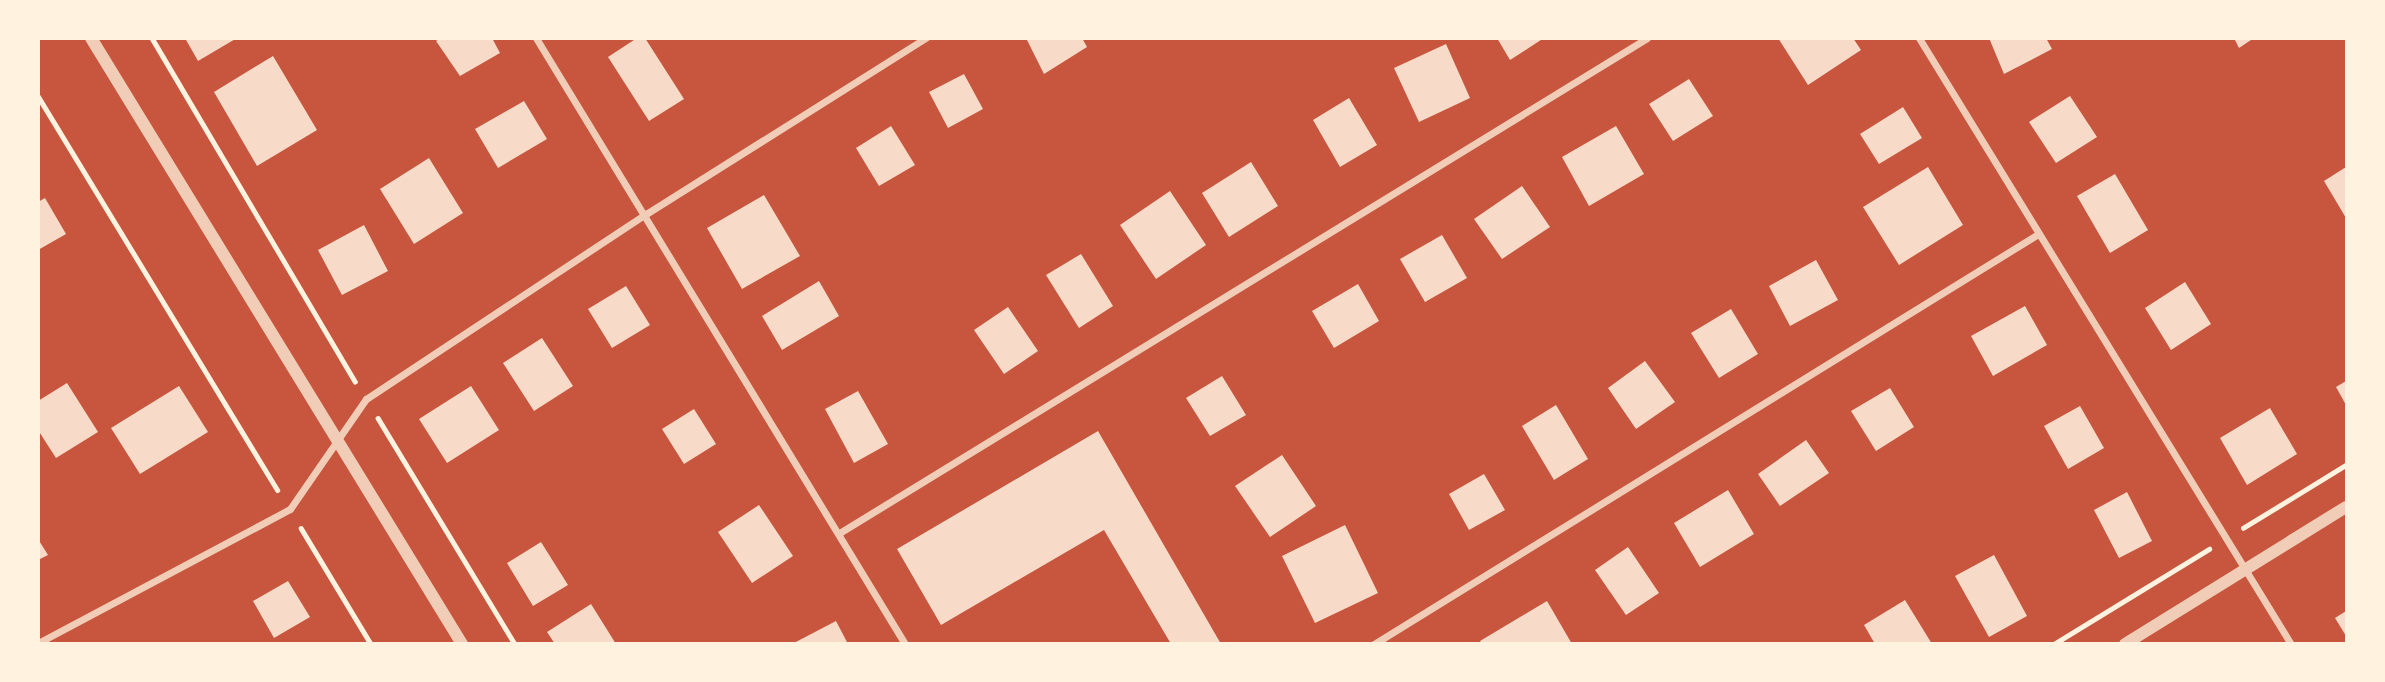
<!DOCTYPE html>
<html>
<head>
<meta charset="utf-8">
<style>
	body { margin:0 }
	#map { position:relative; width:2385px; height:682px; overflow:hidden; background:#c8553d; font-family:Ubuntu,sans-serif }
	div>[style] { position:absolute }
	.building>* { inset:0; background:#f7dbc8 }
	.path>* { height:4.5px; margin:-2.25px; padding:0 2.25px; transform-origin:2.25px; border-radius:2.25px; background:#fff3e0 }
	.minor>* { height:7px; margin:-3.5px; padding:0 3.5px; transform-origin:3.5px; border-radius:3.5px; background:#f1ccb7 }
	.tertiary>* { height:12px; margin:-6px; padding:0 6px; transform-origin:6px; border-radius:6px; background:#f1ccb7 }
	span { translate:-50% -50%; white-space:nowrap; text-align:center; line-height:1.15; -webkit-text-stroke:6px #fff3e0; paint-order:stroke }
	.frame { position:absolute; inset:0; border:40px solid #fff3e0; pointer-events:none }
</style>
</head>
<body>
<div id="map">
	<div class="building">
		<i style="clip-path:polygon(185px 38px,237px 38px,198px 61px)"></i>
		<i style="clip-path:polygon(441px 38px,492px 38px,500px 53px,460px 76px,436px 41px)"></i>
		<i style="clip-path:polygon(637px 38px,645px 38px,684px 99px,649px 121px,608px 57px)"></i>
		<i style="clip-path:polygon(1026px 38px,1082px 38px,1087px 47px,1044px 74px)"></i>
		<i style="clip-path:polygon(1497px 38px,1544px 38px,1510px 60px)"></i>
		<i style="clip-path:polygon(1778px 38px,1853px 38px,1861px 50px,1808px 85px)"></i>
		<i style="clip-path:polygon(1989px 38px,2046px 38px,2052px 49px,2004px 74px)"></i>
		<i style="clip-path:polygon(2234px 38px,2254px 38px,2239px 48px)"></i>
		<i style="clip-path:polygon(1446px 44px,1470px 98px,1419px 122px,1394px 68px)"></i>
		<i style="clip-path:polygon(273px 56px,317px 130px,257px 166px,214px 92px)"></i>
		<i style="clip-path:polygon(964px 74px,983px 109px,948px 128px,929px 92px)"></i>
		<i style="clip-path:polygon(1689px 79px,1713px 116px,1673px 141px,1649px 104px)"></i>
		<i style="clip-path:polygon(2070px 96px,2097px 137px,2056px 163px,2029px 122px)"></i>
		<i style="clip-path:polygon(1349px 98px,1377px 145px,1340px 167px,1313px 120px)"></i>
		<i style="clip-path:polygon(524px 101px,547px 139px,498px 168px,475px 129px)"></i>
		<i style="clip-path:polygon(1903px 107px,1922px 138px,1879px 164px,1860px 134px)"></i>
		<i style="clip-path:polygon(891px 126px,915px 165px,879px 186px,856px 148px)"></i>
		<i style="clip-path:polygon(1616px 126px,1644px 174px,1589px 206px,1562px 157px)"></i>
		<i style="clip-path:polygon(429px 158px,463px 213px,414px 244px,380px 189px)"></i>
		<i style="clip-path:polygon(1251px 162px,1278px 206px,1229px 237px,1202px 193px)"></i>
		<i style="clip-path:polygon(1928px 167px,1963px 225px,1899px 265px,1863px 207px)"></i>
		<i style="clip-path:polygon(2346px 167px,2346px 218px,2324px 181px)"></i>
		<i style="clip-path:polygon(2115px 174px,2148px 230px,2110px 253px,2077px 196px)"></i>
		<i style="clip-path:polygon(1522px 186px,1550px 227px,1502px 259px,1474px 219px)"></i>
		<i style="clip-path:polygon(1170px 191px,1206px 245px,1156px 279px,1120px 225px)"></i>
		<i style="clip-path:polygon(764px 195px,800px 256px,742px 289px,707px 228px)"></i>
		<i style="clip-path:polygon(45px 198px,66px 234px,38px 250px,38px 202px)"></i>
		<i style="clip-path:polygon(364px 225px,388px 271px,342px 295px,318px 250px)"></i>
		<i style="clip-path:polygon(1442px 235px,1467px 278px,1425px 302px,1400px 259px)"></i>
		<i style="clip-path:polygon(1081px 254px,1113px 306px,1079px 328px,1046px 275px)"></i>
		<i style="clip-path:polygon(1816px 260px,1838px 300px,1790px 326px,1769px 286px)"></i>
		<i style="clip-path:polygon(819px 281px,839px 316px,782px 350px,762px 316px)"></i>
		<i style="clip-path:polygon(2185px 282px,2211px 324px,2171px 350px,2145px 308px)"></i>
		<i style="clip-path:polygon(1358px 284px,1379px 321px,1334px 348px,1312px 311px)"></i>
		<i style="clip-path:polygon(626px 286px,650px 325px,612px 348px,588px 309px)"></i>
		<i style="clip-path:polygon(2025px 306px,2047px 345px,1993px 376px,1971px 336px)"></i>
		<i style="clip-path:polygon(1008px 307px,1038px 351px,1004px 374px,974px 330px)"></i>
		<i style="clip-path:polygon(1731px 309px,1758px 354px,1719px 378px,1691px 333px)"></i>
		<i style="clip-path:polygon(542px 338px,573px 386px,534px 411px,503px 363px)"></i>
		<i style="clip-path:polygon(1645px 361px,1675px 402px,1636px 429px,1608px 388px)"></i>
		<i style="clip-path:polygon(1222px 376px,1246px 415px,1210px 436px,1186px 398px)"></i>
		<i style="clip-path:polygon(2346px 381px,2346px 405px,2336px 387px)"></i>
		<i style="clip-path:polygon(67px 383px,98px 432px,56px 458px,38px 430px,38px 401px)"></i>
		<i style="clip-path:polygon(179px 386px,208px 432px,140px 474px,111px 428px)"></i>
		<i style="clip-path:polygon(471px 386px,499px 430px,447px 463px,419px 419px)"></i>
		<i style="clip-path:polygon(1890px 388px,1914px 427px,1876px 451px,1851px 411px)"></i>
		<i style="clip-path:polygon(858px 391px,888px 444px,854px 463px,825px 409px)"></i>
		<i style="clip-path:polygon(1556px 405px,1588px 459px,1554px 480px,1522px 426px)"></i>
		<i style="clip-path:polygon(2080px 406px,2104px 448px,2068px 469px,2044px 426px)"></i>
		<i style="clip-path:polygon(2270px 408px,2297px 454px,2247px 485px,2220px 438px)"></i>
		<i style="clip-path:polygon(694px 409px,716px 444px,684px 464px,662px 429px)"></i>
		<i style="clip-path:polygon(1098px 431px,1221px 644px,1171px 644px,1104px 530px,941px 625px,897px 549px)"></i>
		<i style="clip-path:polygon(1806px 440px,1829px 473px,1780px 506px,1758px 474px)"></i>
		<i style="clip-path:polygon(1282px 455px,1316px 506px,1270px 537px,1235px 486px)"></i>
		<i style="clip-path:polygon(1484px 474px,1505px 510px,1469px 530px,1449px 494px)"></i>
		<i style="clip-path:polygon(1728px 490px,1754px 534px,1700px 567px,1674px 523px)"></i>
		<i style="clip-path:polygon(2127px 492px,2152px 541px,2119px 558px,2094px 510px)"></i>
		<i style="clip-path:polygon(759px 505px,793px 556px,752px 583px,718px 532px)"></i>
		<i style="clip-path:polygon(1345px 525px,1378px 593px,1315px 623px,1282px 556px)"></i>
		<i style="clip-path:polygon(38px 539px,48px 555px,38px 560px)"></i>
		<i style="clip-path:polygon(541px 542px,568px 585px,533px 606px,507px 563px)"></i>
		<i style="clip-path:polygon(1628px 547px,1659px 593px,1626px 615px,1595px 570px)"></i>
		<i style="clip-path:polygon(1994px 555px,2027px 616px,1989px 637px,1955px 576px)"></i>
		<i style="clip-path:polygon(288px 581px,310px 617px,274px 638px,253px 601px)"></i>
		<i style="clip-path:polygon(1905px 600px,1932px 644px,1875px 644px,1864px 625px)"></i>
		<i style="clip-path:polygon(1547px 601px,1572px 644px,1482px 644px,1480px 641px)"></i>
		<i style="clip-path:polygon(591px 604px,616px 644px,555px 644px,547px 632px)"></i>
		<i style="clip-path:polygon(2346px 611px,2346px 636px,2335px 618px)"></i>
		<i style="clip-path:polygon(836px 621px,848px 644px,792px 644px)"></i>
	</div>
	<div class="path">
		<i style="left:152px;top:38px;width:399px;rotate:59.4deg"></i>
		<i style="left:38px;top:96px;width:461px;rotate:58.7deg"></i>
		<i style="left:378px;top:418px;width:264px;rotate:58.8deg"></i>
		<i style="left:301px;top:528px;width:135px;rotate:58.9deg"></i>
		<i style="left:2243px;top:528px;width:121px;rotate:-31.5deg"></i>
		<i style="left:2054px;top:644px;width:182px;rotate:-31.5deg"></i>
	</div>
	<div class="minor">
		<i style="left:536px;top:38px;width:710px;rotate:58.66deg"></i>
		<i style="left:1919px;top:38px;width:711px;rotate:58.46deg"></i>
		<i style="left:841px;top:532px;width:945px;rotate:-31.5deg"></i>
		<i style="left:38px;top:643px;width:285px;rotate:-28deg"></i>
		<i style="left:290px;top:509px;width:134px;rotate:-55.4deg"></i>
		<i style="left:366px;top:399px;width:336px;rotate:-33.5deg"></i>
		<i style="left:646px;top:214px;width:331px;rotate:-32.2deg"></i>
		<i style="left:1374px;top:644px;width:780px;rotate:-31.69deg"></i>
	</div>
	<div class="tertiary">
		<i style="left:91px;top:38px;width:711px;rotate:58.52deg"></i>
		<i style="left:2125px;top:644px;width:260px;rotate:-31.8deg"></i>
	</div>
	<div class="frame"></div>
</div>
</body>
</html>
